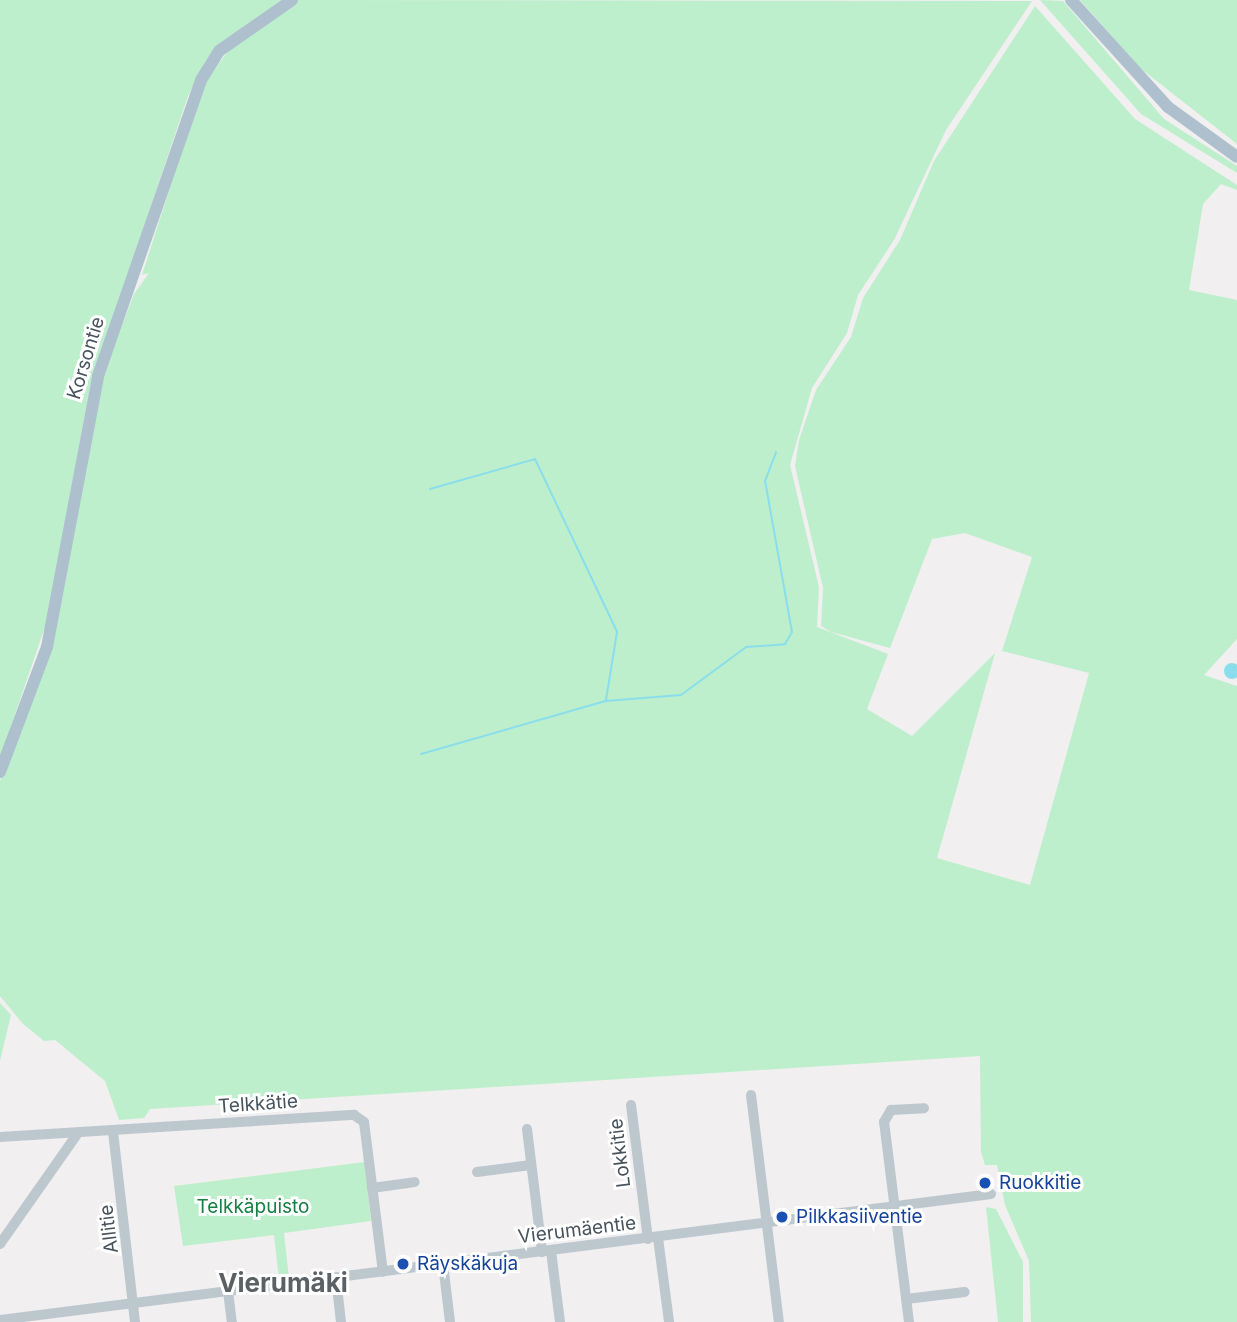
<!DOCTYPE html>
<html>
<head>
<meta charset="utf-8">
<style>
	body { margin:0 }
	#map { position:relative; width:1237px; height:1322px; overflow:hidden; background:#f1efef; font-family:Inter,sans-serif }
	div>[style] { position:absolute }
	.green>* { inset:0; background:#bdefcd }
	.water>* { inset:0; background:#8adeec }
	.round { border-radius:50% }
	.stream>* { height:2px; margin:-1px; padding:0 1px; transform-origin:1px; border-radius:1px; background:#8adeec }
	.minor>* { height:10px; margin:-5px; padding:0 5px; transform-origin:5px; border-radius:5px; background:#bdc7ce }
	.major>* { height:12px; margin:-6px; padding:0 6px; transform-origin:6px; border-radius:6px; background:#aec0ce }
	.dots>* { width:19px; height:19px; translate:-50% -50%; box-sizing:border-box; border:4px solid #fff; border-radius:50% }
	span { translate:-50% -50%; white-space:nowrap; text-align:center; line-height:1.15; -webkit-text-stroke:6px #fff; paint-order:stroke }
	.street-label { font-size:19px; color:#47535c }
	.transit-label { font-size:19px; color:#164399 }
	.left { translate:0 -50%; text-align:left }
	.park-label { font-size:19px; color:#167f44 }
	.district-label { font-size:26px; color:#5b6064; font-weight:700 }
</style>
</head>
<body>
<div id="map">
	<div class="green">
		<i style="clip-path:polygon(0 0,287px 0,205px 62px,188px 96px,90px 387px,46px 624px,0 758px)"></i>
		<i style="clip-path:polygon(298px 0,1032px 1px,946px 130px,894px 240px,858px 295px,847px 333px,812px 388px,790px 465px,819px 587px,817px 627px,888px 654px,867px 709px,912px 736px,995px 653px,937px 858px,1030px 885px,1089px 673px,1002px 651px,1032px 557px,965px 533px,932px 539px,890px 648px,831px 632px,821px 626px,823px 588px,795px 466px,799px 440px,816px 390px,851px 337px,863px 298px,900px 240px,934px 161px,1035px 6px,1135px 119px,1237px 185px,1237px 190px,1221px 184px,1203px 204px,1189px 290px,1237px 300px,1237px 639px,1204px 675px,1237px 686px,1237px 1322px,1031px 1322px,1029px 1261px,1005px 1205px,997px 1165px,985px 1165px,981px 1152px,980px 1056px,150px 1109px,144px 1118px,119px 1120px,105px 1081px,55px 1040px,44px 1041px,23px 1024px,0 996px,0 781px,38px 682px,103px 376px,134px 294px,149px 273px,142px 275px,203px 84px,236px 41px)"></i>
		<i style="clip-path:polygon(1040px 0,1063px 1px,1164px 119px,1237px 166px,1237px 173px,1141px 114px)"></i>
		<i style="clip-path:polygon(1080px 0,1237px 0,1237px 144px,1140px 68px)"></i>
		<i style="clip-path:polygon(0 1003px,11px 1015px,0 1061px)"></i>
		<i style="clip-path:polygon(365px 1162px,371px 1221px,284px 1233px,289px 1278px,279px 1280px,274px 1235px,183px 1246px,174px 1186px)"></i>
		<i style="clip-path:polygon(986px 1207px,996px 1209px,1023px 1262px,1023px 1322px,998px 1322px)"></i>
	</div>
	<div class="water">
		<i class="round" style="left:1224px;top:663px;width:16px;height:16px"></i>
	</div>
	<div class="stream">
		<i style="left:430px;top:489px;width:109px;rotate:-15.9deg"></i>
		<i style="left:535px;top:459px;width:191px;rotate:64.6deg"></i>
		<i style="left:617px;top:632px;width:69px;rotate:99.2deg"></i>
		<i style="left:421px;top:754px;width:192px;rotate:-16deg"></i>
		<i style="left:606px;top:701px;width:75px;rotate:-4.6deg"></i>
		<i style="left:681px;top:695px;width:81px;rotate:-36.4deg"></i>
		<i style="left:746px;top:647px;width:39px;rotate:-4deg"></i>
		<i style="left:785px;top:644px;width:14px;rotate:-60deg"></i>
		<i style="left:792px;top:632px;width:153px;rotate:-100.1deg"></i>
		<i style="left:765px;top:481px;width:31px;rotate:-69deg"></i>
	</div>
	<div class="minor">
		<i style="left:751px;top:1095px;width:229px;rotate:83deg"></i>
		<i style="left:631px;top:1105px;width:135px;rotate:82.8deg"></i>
		<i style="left:527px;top:1129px;width:124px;rotate:83deg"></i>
		<i style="left:113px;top:1132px;width:191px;rotate:83.4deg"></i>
		<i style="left:0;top:1137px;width:355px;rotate:-3.6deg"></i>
		<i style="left:354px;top:1115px;width:12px;rotate:35deg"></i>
		<i style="left:364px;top:1122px;width:151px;rotate:82.8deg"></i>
		<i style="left:477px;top:1172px;width:54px;rotate:-7.4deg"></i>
		<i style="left:372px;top:1188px;width:43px;rotate:-7.9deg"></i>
		<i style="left:658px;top:1238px;width:85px;rotate:82.5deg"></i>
		<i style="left:0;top:1244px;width:136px;rotate:-54.9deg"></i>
		<i style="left:551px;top:1251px;width:72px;rotate:82.8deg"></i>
		<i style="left:443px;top:1264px;width:58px;rotate:83.1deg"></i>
		<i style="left:336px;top:1278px;width:44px;rotate:83.5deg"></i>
		<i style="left:228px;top:1291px;width:31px;rotate:83deg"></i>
		<i style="left:906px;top:1299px;width:59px;rotate:-6.8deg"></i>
		<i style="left:0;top:1320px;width:999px;rotate:-7.25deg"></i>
		<i style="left:909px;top:1322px;width:202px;rotate:-97.1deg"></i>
		<i style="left:884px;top:1122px;width:14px;rotate:-60deg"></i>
		<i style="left:891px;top:1110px;width:33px;rotate:-3deg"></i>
	</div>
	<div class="major">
		<i style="left:1071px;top:0;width:144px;rotate:47.8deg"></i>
		<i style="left:1168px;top:107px;width:85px;rotate:35.9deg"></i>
		<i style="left:0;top:772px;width:134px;rotate:-69.4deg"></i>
		<i style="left:47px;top:647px;width:276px;rotate:-79.3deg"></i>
		<i style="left:98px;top:376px;width:313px;rotate:-70.8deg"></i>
		<i style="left:201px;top:80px;width:34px;rotate:-58deg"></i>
		<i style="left:219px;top:51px;width:89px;rotate:-34.9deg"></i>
	</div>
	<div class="dots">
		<i style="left:985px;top:1183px;background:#1a4fb4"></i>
		<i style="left:782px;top:1217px;background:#1a4fb4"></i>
		<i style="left:403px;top:1264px;background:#1a4fb4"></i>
	</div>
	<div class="street-label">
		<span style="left:86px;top:358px;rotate:-73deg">Korsontie</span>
		<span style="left:258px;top:1104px;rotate:-4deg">Telkkätie</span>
		<span style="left:620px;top:1153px;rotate:-97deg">Lokkitie</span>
		<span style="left:109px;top:1229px;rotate:-97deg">Allitie</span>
		<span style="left:577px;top:1230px;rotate:-7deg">Vierumäentie</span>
	</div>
	<div class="transit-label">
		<span class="left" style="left:999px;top:1183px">Ruokkitie</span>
		<span class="left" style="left:796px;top:1217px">Pilkkasiiventie</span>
		<span class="left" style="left:417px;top:1264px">Räyskäkuja</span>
	</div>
	<div class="park-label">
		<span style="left:253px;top:1207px">Telkkäpuisto</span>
	</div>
	<div class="district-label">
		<span style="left:283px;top:1283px">Vierumäki</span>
	</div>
</div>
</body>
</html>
